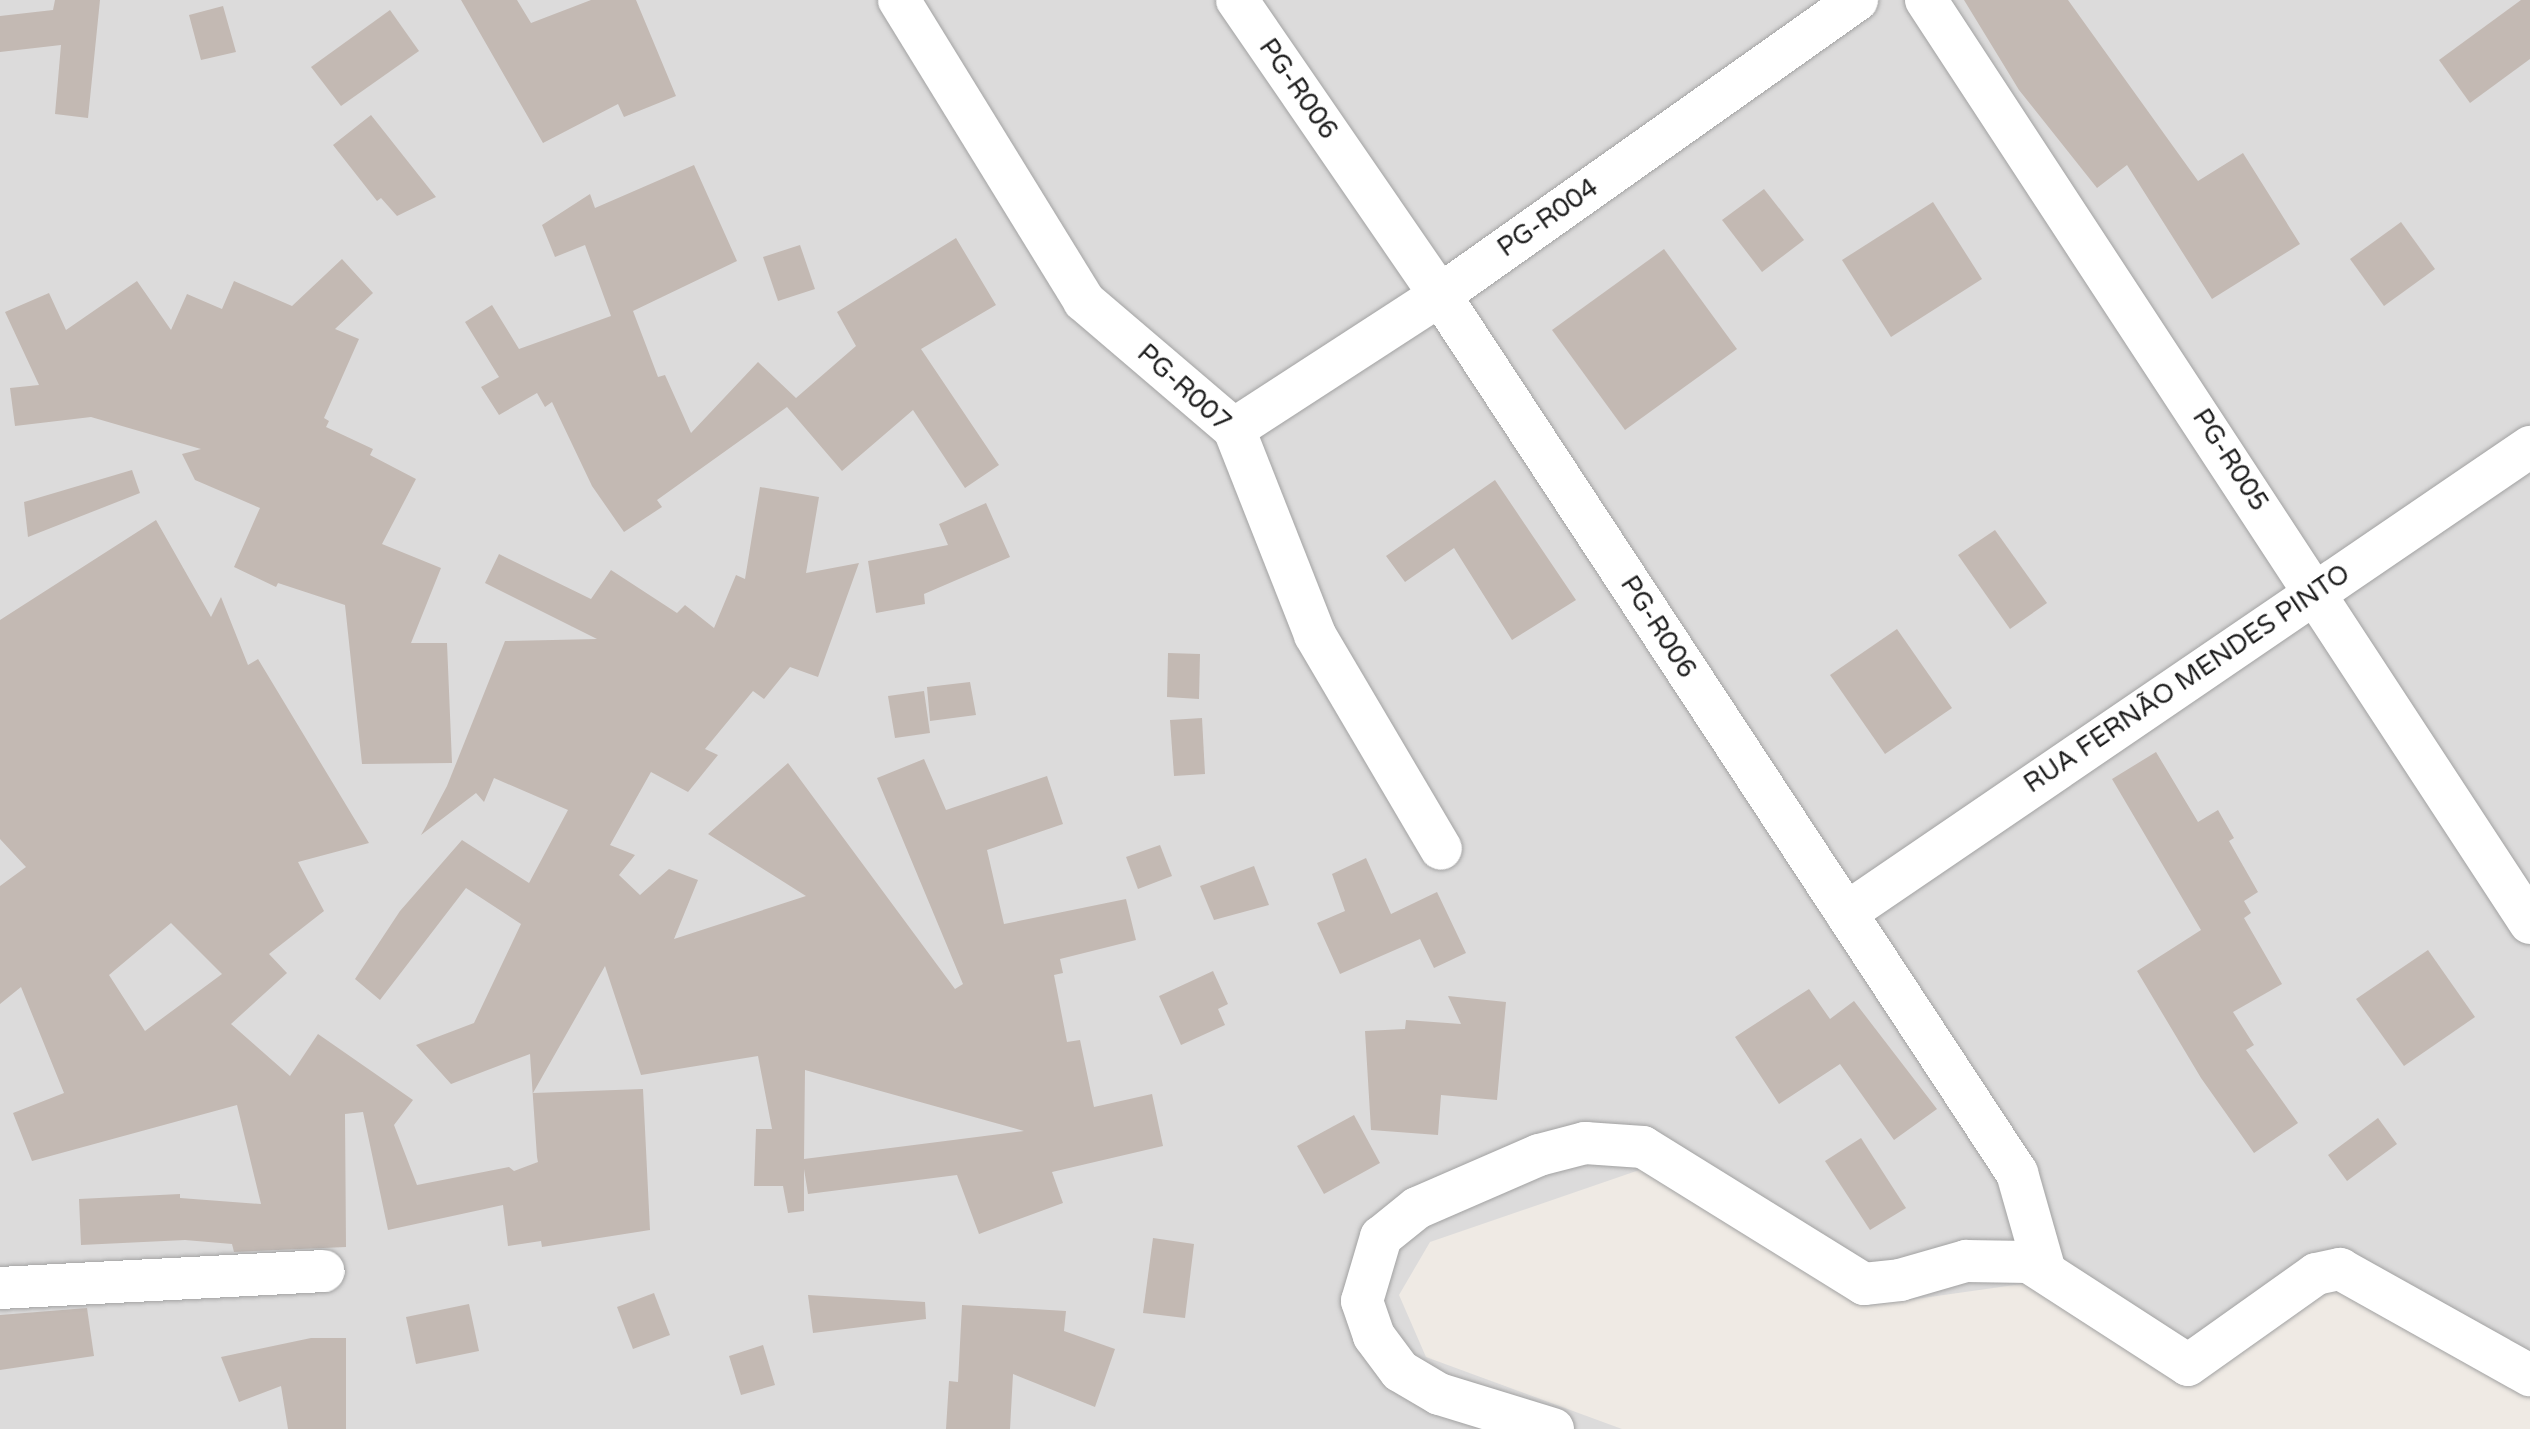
<!DOCTYPE html>
<html>
<head>
<meta charset="utf-8">
<style>
	body { margin:0 }
	#map { position:relative; width:2530px; height:1429px; overflow:hidden; background:#efeae4; font-family:"Varela Round",sans-serif }
	div>[style] { position:absolute }
	.residential>* { inset:0; background:#dcdbdb }
	.building>* { inset:0; background:#c3b9b3 }
	.roads { filter:drop-shadow(0 0 2px #a2a2a2) drop-shadow(0 0 2px #a2a2a2) }
	.minor>* { height:42px; margin:-21px; padding:0 21px; transform-origin:21px; border-radius:21px; background:#fff }
	span { translate:-50% -50%; white-space:nowrap; text-align:center; line-height:1.15; -webkit-text-stroke:6px #fff; paint-order:stroke }
	.street-label { font-size:26px; color:#1e1e1e }
</style>
</head>
<body>
<div id="map">
	<div class="residential">
		<i style="clip-path:polygon(0 0,2530px 0,2530px 1390px,2337px 1286px,2191px 1385px,2035px 1282px,1866px 1306px,1651px 1166px,1430px 1242px,1399px 1295px,1426px 1357px,1622px 1429px,0 1429px)"></i>
	</div>
	<div class="building">
		<i style="clip-path:polygon(55px 0,100px 0,88px 118px,55px 114px,61px 45px,0 52px,0 16px,53px 10px)"></i>
		<i style="clip-path:polygon(461px 0,517px 0,531px 23px,591px 0,636px 0,676px 96px,624px 117px,618px 104px,543px 143px)"></i>
		<i style="clip-path:polygon(1964px 0,2068px 0,2198px 181px,2243px 153px,2300px 244px,2212px 299px,2127px 165px,2097px 188px,2019px 90px)"></i>
		<i style="clip-path:polygon(2521px 0,2530px 0,2530px 59px,2470px 103px,2439px 60px)"></i>
		<i style="clip-path:polygon(223px 6px,236px 52px,201px 60px,189px 15px)"></i>
		<i style="clip-path:polygon(390px 10px,419px 51px,341px 106px,311px 67px)"></i>
		<i style="clip-path:polygon(371px 115px,436px 197px,397px 216px,381px 198px,377px 201px,333px 145px)"></i>
		<i style="clip-path:polygon(694px 165px,737px 261px,633px 311px,658px 377px,665px 375px,691px 433px,758px 362px,796px 398px,856px 346px,837px 312px,956px 238px,996px 305px,921px 349px,999px 465px,965px 488px,913px 410px,842px 471px,787px 407px,657px 500px,662px 507px,624px 532px,592px 486px,552px 402px,545px 407px,537px 393px,499px 415px,481px 387px,499px 377px,465px 322px,492px 305px,519px 349px,611px 316px,585px 245px,555px 257px,542px 225px,590px 194px,595px 208px)"></i>
		<i style="clip-path:polygon(1764px 189px,1804px 240px,1762px 272px,1722px 220px)"></i>
		<i style="clip-path:polygon(1933px 202px,1982px 279px,1891px 337px,1842px 260px)"></i>
		<i style="clip-path:polygon(2401px 222px,2435px 269px,2384px 306px,2350px 259px)"></i>
		<i style="clip-path:polygon(800px 245px,815px 289px,778px 301px,763px 257px)"></i>
		<i style="clip-path:polygon(1664px 249px,1737px 349px,1625px 430px,1552px 330px)"></i>
		<i style="clip-path:polygon(342px 259px,373px 293px,335px 329px,359px 339px,324px 418px,329px 421px,326px 427px,373px 449px,370px 455px,416px 479px,382px 544px,441px 568px,411px 643px,447px 643px,452px 763px,362px 764px,345px 605px,278px 583px,276px 587px,234px 567px,260px 508px,195px 480px,182px 454px,201px 449px,91px 417px,15px 426px,10px 388px,39px 385px,5px 312px,49px 293px,66px 330px,137px 281px,171px 330px,187px 294px,222px 309px,234px 281px,292px 306px)"></i>
		<i style="clip-path:polygon(132px 470px,140px 493px,28px 537px,24px 502px)"></i>
		<i style="clip-path:polygon(1495px 480px,1576px 600px,1512px 640px,1454px 548px,1405px 582px,1386px 556px)"></i>
		<i style="clip-path:polygon(evenodd,760px 487px,819px 497px,806px 573px,859px 563px,818px 677px,790px 667px,764px 699px,753px 691px,705px 749px,718px 755px,688px 792px,651px 772px,610px 845px,635px 855px,619px 875px,640px 895px,669px 869px,698px 880px,674px 939px,806px 896px,708px 834px,788px 763px,955px 989px,963px 984px,877px 778px,924px 759px,946px 810px,1047px 776px,1063px 824px,987px 850px,1004px 924px,1126px 899px,1136px 940px,1060px 959px,1063px 973px,1054px 975px,1067px 1042px,1080px 1040px,1094px 1107px,1152px 1094px,1163px 1146px,1052px 1172px,1063px 1203px,979px 1234px,957px 1175px,808px 1194px,804px 1169px,804px 1211px,788px 1213px,783px 1186px,754px 1186px,756px 1129px,772px 1129px,758px 1056px,641px 1075px,605px 966px,533px 1093px,643px 1089px,650px 1230px,542px 1247px,541px 1241px,508px 1246px,503px 1205px,388px 1230px,363px 1112px,345px 1114px,346px 1247px,234px 1252px,232px 1244px,185px 1240px,81px 1245px,79px 1199px,180px 1194px,180px 1198px,261px 1204px,237px 1105px,32px 1161px,13px 1113px,64px 1093px,21px 987px,0 1004px,0 886px,26px 867px,0 839px,0 620px,156px 520px,211px 617px,221px 597px,248px 665px,258px 659px,369px 843px,298px 862px,324px 911px,269px 954px,287px 973px,231px 1024px,290px 1076px,318px 1034px,413px 1100px,394px 1125px,417px 1185px,509px 1167px,514px 1171px,538px 1162px,537px 1157px,530px 1054px,451px 1084px,416px 1045px,474px 1023px,521px 924px,466px 888px,380px 1000px,355px 979px,400px 911px,462px 840px,529px 883px,568px 810px,494px 778px,484px 802px,476px 793px,421px 835px,447px 786px,505px 641px,597px 639px,485px 583px,499px 554px,591px 599px,611px 570px,677px 613px,685px 605px,714px 628px,736px 575px,745px 579px,760px 487px,171px 923px,222px 974px,145px 1031px,109px 975px,171px 923px,760px 487px,805px 1070px,1024px 1131px,804px 1159px,805px 1070px)"></i>
		<i style="clip-path:polygon(986px 503px,1010px 557px,924px 594px,925px 604px,876px 613px,868px 561px,948px 545px,939px 524px)"></i>
		<i style="clip-path:polygon(1995px 530px,2047px 603px,2010px 629px,1958px 555px)"></i>
		<i style="clip-path:polygon(1897px 629px,1952px 708px,1885px 754px,1830px 675px)"></i>
		<i style="clip-path:polygon(1168px 653px,1200px 654px,1199px 699px,1167px 697px)"></i>
		<i style="clip-path:polygon(970px 682px,976px 715px,930px 721px,927px 687px)"></i>
		<i style="clip-path:polygon(924px 691px,930px 733px,895px 738px,888px 696px)"></i>
		<i style="clip-path:polygon(1202px 718px,1205px 774px,1174px 776px,1170px 720px)"></i>
		<i style="clip-path:polygon(2156px 752px,2198px 822px,2218px 810px,2234px 838px,2229px 841px,2258px 892px,2244px 901px,2251px 913px,2244px 918px,2282px 984px,2233px 1012px,2254px 1045px,2246px 1050px,2298px 1123px,2254px 1153px,2201px 1078px,2137px 971px,2201px 930px,2112px 779px)"></i>
		<i style="clip-path:polygon(1160px 845px,1172px 876px,1138px 889px,1126px 857px)"></i>
		<i style="clip-path:polygon(1366px 858px,1391px 914px,1437px 892px,1466px 953px,1434px 968px,1420px 939px,1340px 974px,1317px 923px,1345px 911px,1332px 874px)"></i>
		<i style="clip-path:polygon(1254px 866px,1269px 905px,1214px 920px,1200px 886px)"></i>
		<i style="clip-path:polygon(2428px 950px,2475px 1017px,2404px 1066px,2356px 999px)"></i>
		<i style="clip-path:polygon(1213px 971px,1228px 1004px,1218px 1009px,1225px 1025px,1181px 1045px,1159px 996px)"></i>
		<i style="clip-path:polygon(1809px 989px,1830px 1019px,1854px 1001px,1937px 1109px,1894px 1140px,1840px 1064px,1779px 1104px,1735px 1037px)"></i>
		<i style="clip-path:polygon(1448px 996px,1506px 1002px,1497px 1100px,1441px 1095px,1438px 1135px,1371px 1130px,1365px 1031px,1405px 1029px,1406px 1020px,1461px 1024px)"></i>
		<i style="clip-path:polygon(1354px 1115px,1380px 1163px,1324px 1194px,1297px 1146px)"></i>
		<i style="clip-path:polygon(2378px 1118px,2397px 1144px,2347px 1181px,2328px 1155px)"></i>
		<i style="clip-path:polygon(1861px 1138px,1906px 1208px,1870px 1230px,1825px 1161px)"></i>
		<i style="clip-path:polygon(1153px 1238px,1194px 1244px,1185px 1318px,1143px 1313px)"></i>
		<i style="clip-path:polygon(654px 1293px,670px 1335px,633px 1349px,617px 1307px)"></i>
		<i style="clip-path:polygon(808px 1295px,925px 1302px,926px 1319px,813px 1333px)"></i>
		<i style="clip-path:polygon(469px 1304px,479px 1351px,416px 1364px,406px 1317px)"></i>
		<i style="clip-path:polygon(962px 1305px,1066px 1311px,1064px 1331px,1115px 1349px,1095px 1407px,1013px 1374px,1010px 1429px,946px 1429px,949px 1381px,958px 1382px)"></i>
		<i style="clip-path:polygon(87px 1308px,94px 1356px,0 1370px,0 1315px)"></i>
		<i style="clip-path:polygon(311px 1338px,346px 1338px,346px 1429px,288px 1429px,281px 1386px,239px 1402px,221px 1357px)"></i>
		<i style="clip-path:polygon(763px 1345px,775px 1385px,741px 1395px,729px 1356px)"></i>
	</div>
	<div class="roads">
		<div class="minor">
			<i style="left:899px;top:0;width:353px;rotate:58.4deg"></i>
			<i style="left:1084px;top:301px;width:197px;rotate:40.5deg"></i>
			<i style="left:1234px;top:429px;width:221px;rotate:68.5deg"></i>
			<i style="left:1315px;top:635px;width:248px;rotate:59.5deg"></i>
			<i style="left:1237px;top:0;width:358px;rotate:55.5deg"></i>
			<i style="left:1440px;top:295px;width:1051px;rotate:56.69deg"></i>
			<i style="left:2017px;top:1173px;width:102px;rotate:74.1deg"></i>
			<i style="left:1926px;top:0;width:1103px;rotate:56.8deg"></i>
			<i style="left:1234px;top:429px;width:246px;rotate:-33deg"></i>
			<i style="left:1440px;top:295px;width:511px;rotate:-35.28deg"></i>
			<i style="left:1846px;top:913px;width:828px;rotate:-34.27deg"></i>
			<i style="left:0;top:1288px;width:324px;rotate:-3deg"></i>
			<i style="left:1553px;top:1429px;width:119px;rotate:-162.9deg"></i>
			<i style="left:1439px;top:1394px;width:45px;rotate:-149.5deg"></i>
			<i style="left:1400px;top:1371px;width:44px;rotate:-126.6deg"></i>
			<i style="left:1374px;top:1336px;width:37px;rotate:-109deg"></i>
			<i style="left:1362px;top:1301px;width:67px;rotate:-73.5deg"></i>
			<i style="left:1381px;top:1237px;width:46px;rotate:-38.9deg"></i>
			<i style="left:1417px;top:1208px;width:133px;rotate:-23.5deg"></i>
			<i style="left:1539px;top:1155px;width:48px;rotate:-14.6deg"></i>
			<i style="left:1585px;top:1143px;width:58px;rotate:3.9deg"></i>
			<i style="left:1643px;top:1147px;width:260px;rotate:31.8deg"></i>
			<i style="left:1864px;top:1284px;width:36px;rotate:-6deg"></i>
			<i style="left:1900px;top:1280px;width:69px;rotate:-16.1deg"></i>
			<i style="left:1966px;top:1261px;width:63px;rotate:0.9deg"></i>
			<i style="left:2029px;top:1262px;width:189px;rotate:32.9deg"></i>
			<i style="left:2188px;top:1365px;width:157px;rotate:-35.4deg"></i>
			<i style="left:2316px;top:1274px;width:25px;rotate:-12deg"></i>
			<i style="left:2340px;top:1269px;width:218px;rotate:29.2deg"></i>
		</div>
	</div>
	<div class="street-label">
		<span style="left:1298px;top:89px;rotate:55deg">PG-R006</span>
		<span style="left:1548px;top:218px;rotate:-35deg">PG-R004</span>
		<span style="left:1184px;top:388px;rotate:42deg">PG-R007</span>
		<span style="left:2230px;top:460px;rotate:57deg">PG-R005</span>
		<span style="left:1658px;top:627px;rotate:57deg">PG-R006</span>
		<span style="left:2187px;top:679px;rotate:-34deg">RUA FERNÃO MENDES PINTO</span>
	</div>
</div>
</body>
</html>
